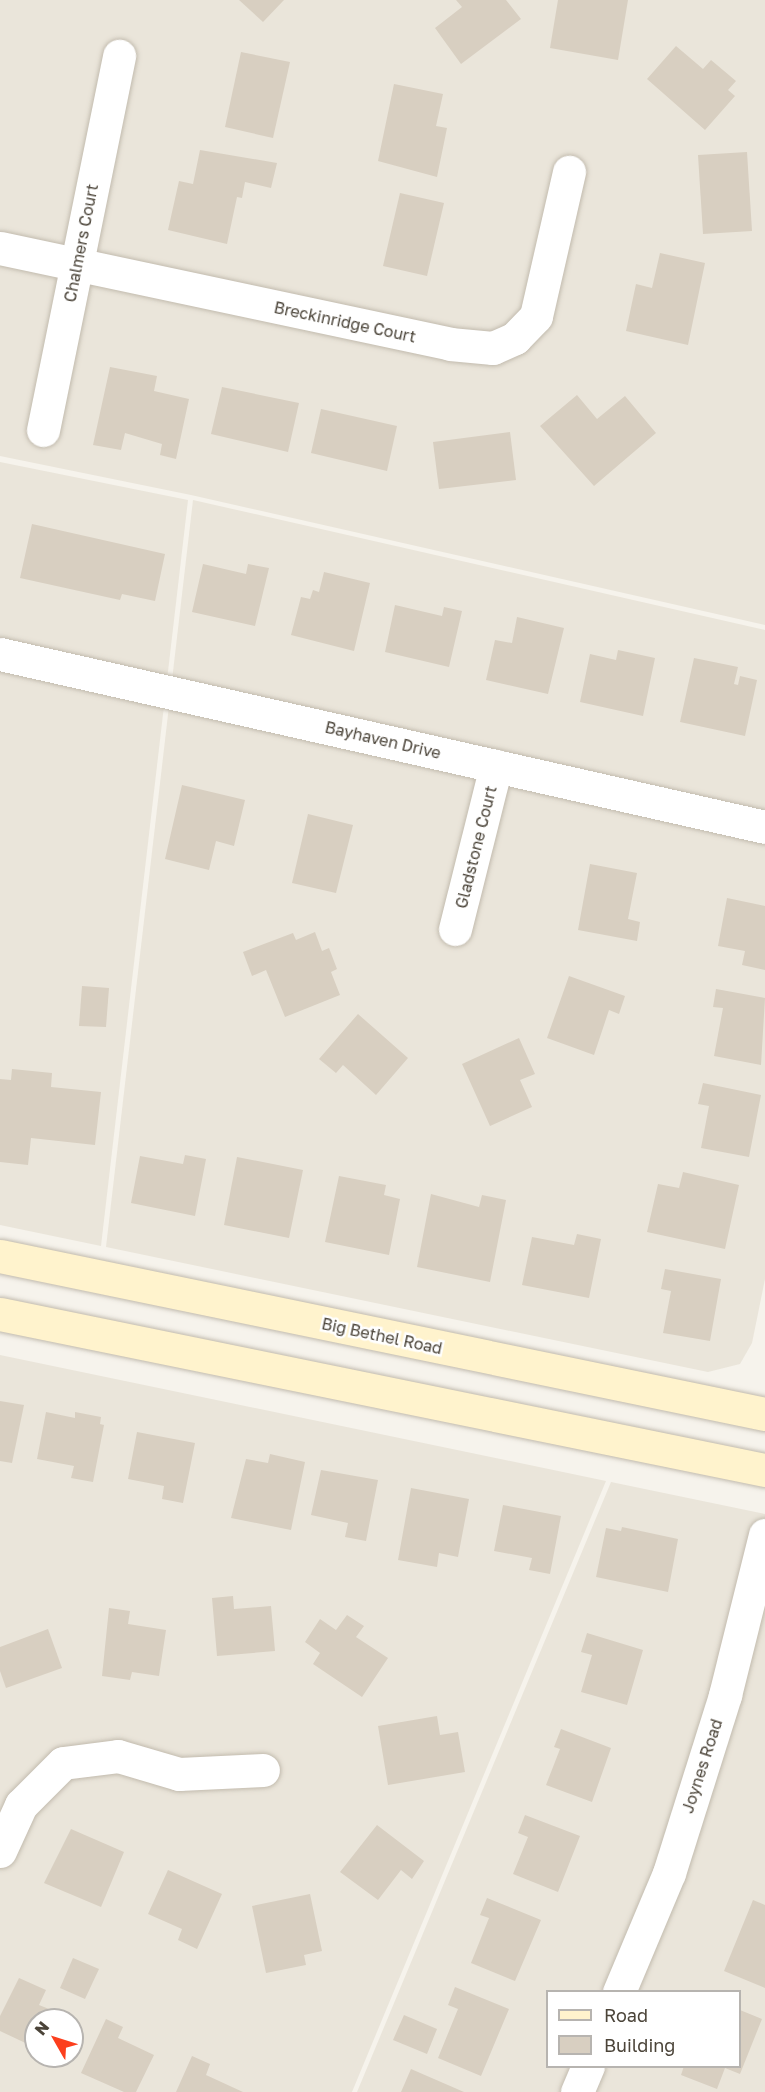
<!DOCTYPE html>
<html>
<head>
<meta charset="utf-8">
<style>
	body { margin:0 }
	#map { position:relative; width:765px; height:2092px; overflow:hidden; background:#f6f3ec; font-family:"Golos Text",sans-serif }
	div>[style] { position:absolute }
	.residential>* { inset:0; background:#eae5da }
	.building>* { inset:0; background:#d8cfc1 }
	.roads { filter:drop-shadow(0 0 2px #c2bbae) drop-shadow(0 0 2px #c2bbae) }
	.street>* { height:33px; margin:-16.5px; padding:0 16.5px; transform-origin:16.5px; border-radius:16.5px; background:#fff }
	.secondary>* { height:33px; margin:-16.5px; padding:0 16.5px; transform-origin:16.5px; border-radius:16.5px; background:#fff3cd }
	span { translate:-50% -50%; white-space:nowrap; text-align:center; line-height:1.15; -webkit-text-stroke:5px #fff; paint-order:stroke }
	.street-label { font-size:16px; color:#4b4439 }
	.legend { position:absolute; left:546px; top:1990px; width:195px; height:78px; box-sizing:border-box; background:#fff; border:2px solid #b7b4b0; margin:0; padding:8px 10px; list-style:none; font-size:18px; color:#4b4439 }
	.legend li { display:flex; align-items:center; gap:12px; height:30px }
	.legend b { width:30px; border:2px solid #b7b4b0 }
	.north { position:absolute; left:24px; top:2008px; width:60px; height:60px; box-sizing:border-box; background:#fff; border:2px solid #b7b4b0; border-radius:50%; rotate:309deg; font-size:16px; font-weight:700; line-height:24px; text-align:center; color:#4b4439 }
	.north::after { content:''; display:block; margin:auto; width:21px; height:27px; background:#fc3f1d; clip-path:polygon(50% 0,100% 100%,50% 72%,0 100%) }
</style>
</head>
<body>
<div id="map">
	<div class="residential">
		<i style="clip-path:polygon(0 0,765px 0,765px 625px,191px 495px,0 456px)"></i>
		<i style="clip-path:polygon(0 462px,188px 500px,101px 1246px,0 1225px)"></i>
		<i style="clip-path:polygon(193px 500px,765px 630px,765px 1279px,752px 1343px,740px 1364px,708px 1372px,106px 1247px)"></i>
		<i style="clip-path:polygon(evenodd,0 1355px,606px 1481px,352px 2092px,0 2092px,0 1355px,36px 2020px,72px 2020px,72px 2056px,36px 2056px,36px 2020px)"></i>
		<i style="clip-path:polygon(evenodd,611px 1482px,765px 1514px,765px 2092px,357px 2092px,611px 1482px,548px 1992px,740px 1992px,740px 2066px,548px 2066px,548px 1992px)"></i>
	</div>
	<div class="building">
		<i style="clip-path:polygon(239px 0,284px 0,263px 22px)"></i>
		<i style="clip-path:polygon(456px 0,506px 0,521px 19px,461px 64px,435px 28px,462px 7px)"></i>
		<i style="clip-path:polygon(558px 0,628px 0,618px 60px,550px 48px)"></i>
		<i style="clip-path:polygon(676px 46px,703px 69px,711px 60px,736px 81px,728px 90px,735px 96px,705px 130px,647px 79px)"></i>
		<i style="clip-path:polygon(241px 52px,290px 62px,273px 138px,225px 127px)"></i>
		<i style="clip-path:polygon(394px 84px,443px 94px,436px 126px,447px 128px,437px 177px,378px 161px)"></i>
		<i style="clip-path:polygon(200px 150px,277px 163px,271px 188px,245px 182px,242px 198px,237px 197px,227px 244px,168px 230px,179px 181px,193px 184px)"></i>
		<i style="clip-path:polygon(747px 152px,752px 231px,703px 234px,698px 155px)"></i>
		<i style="clip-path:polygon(400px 193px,444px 203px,427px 276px,383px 266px)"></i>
		<i style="clip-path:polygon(660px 253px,705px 263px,688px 345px,626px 331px,636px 284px,652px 288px)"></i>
		<i style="clip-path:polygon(110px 367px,157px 376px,154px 391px,189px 399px,176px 459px,160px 455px,162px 444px,125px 433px,121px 450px,93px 445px)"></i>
		<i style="clip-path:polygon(222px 387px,299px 403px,288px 452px,211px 434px)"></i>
		<i style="clip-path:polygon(577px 395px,597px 419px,625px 396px,656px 433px,594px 486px,540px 426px)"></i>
		<i style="clip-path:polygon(321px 409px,397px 426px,387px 471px,311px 453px)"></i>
		<i style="clip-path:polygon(510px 432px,516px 480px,439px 489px,433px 442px)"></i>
		<i style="clip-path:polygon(32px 524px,165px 554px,155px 601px,122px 594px,120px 600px,20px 578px)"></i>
		<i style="clip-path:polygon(203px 564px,246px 574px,248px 564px,269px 568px,255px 626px,192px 612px)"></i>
		<i style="clip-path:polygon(324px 572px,370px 583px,354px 651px,291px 635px,301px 597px,310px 599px,313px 590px,319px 592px)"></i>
		<i style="clip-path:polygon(395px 605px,442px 616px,444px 607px,462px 611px,449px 667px,385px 652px)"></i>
		<i style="clip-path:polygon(517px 617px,564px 628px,548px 694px,486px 680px,495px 640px,512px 643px)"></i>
		<i style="clip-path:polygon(618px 650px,655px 658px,643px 716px,580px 702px,590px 654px,616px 660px)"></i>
		<i style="clip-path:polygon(694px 658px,738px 667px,734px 684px,738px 685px,740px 676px,757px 680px,745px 736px,680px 722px)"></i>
		<i style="clip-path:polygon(182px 785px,245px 800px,234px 846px,216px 841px,209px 870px,165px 859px)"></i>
		<i style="clip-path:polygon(308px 814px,353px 825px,336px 893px,292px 883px)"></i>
		<i style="clip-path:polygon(590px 864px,637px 873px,628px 919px,640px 922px,637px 941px,578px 930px)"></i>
		<i style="clip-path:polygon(727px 898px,765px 906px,765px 970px,742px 965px,745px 951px,718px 946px)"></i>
		<i style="clip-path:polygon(315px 932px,322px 951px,329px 948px,337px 969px,331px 972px,340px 995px,285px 1017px,266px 970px,252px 976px,243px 952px,293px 933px,296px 940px)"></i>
		<i style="clip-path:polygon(569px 976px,625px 996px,619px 1014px,609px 1010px,594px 1055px,547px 1038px)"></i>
		<i style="clip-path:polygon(82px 986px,109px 988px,106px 1027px,79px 1026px)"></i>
		<i style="clip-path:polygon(716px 989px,765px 998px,761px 1065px,714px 1056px,723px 1008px,713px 1007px)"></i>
		<i style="clip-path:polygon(358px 1014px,408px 1058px,376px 1095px,343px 1065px,336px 1073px,319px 1059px)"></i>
		<i style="clip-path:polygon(519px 1038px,535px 1074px,520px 1080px,532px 1107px,490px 1126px,462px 1064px)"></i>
		<i style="clip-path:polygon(12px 1069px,52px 1073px,51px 1087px,101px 1092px,95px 1145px,31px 1138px,28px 1165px,0 1162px,0 1079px,11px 1080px)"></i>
		<i style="clip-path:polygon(703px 1083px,761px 1095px,749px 1157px,701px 1148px,709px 1106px,698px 1104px)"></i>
		<i style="clip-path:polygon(185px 1155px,206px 1159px,195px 1216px,131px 1203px,140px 1156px,183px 1164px)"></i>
		<i style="clip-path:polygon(237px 1157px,303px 1170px,289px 1238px,224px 1225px)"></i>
		<i style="clip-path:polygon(683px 1172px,739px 1185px,725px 1249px,647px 1232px,658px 1184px,679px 1188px)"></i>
		<i style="clip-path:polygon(339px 1176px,386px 1185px,384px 1195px,400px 1199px,389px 1255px,325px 1242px)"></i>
		<i style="clip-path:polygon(431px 1194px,479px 1207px,482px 1195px,506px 1200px,490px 1282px,417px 1267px)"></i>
		<i style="clip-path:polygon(577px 1234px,601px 1239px,589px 1298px,522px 1285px,532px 1237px,574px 1245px)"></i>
		<i style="clip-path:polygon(665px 1269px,721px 1279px,710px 1341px,663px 1333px,671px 1291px,661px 1289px)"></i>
		<i style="clip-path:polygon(0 1401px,24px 1405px,12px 1463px,0 1461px)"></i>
		<i style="clip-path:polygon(46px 1412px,75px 1418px,75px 1412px,101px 1417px,100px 1424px,104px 1425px,93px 1482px,71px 1478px,74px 1466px,37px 1459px)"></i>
		<i style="clip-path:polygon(137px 1432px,195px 1443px,183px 1503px,162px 1499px,164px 1486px,128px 1479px)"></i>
		<i style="clip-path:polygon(270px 1454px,305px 1462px,291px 1530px,231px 1518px,246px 1459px,268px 1463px)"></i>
		<i style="clip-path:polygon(321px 1470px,378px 1480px,366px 1541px,345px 1537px,348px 1523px,311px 1515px)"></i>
		<i style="clip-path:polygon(411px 1488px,469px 1499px,458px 1557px,439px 1553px,437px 1567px,398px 1560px)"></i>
		<i style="clip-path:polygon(503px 1505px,561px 1516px,550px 1574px,529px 1570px,532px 1558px,494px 1551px)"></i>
		<i style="clip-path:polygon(622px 1527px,678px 1539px,668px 1592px,596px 1577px,606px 1528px,621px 1531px)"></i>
		<i style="clip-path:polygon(233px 1596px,234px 1609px,271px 1606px,275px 1651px,217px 1656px,212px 1598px)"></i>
		<i style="clip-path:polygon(109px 1608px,130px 1611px,128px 1624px,166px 1630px,159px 1676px,132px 1672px,130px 1680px,102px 1676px)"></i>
		<i style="clip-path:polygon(347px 1615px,364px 1626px,356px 1637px,388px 1658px,362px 1697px,313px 1664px,320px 1653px,305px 1642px,320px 1619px,336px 1630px)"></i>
		<i style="clip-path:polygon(48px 1629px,62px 1668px,6px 1688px,0 1671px,0 1647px)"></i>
		<i style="clip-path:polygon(587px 1633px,643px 1650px,627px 1705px,581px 1692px,592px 1655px,581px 1652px)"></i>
		<i style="clip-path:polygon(437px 1716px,440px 1735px,458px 1732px,465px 1772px,388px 1785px,378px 1726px)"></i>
		<i style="clip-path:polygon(561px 1729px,611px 1748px,592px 1802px,546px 1785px,560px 1749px,554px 1747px)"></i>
		<i style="clip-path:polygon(525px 1815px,580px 1836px,558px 1892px,513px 1874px,528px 1837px,518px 1833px)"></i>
		<i style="clip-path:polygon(377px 1825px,424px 1861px,412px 1879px,401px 1870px,378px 1900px,340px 1872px)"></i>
		<i style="clip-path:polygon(71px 1829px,124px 1852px,101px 1907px,44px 1883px)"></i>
		<i style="clip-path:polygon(168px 1870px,222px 1894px,197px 1949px,178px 1940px,182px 1929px,148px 1914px)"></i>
		<i style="clip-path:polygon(310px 1894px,322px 1951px,304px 1955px,306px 1965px,266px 1973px,252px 1906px)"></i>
		<i style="clip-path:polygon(487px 1898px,541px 1920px,515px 1981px,471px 1963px,489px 1918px,480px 1915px)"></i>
		<i style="clip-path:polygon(753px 1900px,765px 1905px,765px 1988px,724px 1971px)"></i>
		<i style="clip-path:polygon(73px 1958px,99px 1969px,85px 1999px,60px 1988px)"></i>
		<i style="clip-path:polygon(19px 1978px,46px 1990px,39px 2005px,69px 2017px,67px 2020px,36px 2020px,36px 2048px,0 2031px,0 2016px)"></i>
		<i style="clip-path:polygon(455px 1987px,509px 2009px,481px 2076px,438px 2058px,458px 2009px,448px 2005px)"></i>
		<i style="clip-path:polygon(740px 2010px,762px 2019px,740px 2074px,725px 2068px,717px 2089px,681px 2075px,684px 2066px,740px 2066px)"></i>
		<i style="clip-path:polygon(404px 2015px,437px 2029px,427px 2054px,393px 2040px)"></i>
		<i style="clip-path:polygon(106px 2019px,123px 2027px,118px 2038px,154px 2055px,136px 2092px,124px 2092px,81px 2073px)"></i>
		<i style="clip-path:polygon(192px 2056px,210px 2064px,206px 2075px,243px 2092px,176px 2092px)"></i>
		<i style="clip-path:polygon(411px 2069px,464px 2092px,401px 2092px)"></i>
	</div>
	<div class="roads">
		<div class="street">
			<i style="left:0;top:248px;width:460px;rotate:12deg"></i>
			<i style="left:450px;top:344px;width:43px;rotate:5.3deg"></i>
			<i style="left:493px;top:348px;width:24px;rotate:-24deg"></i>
			<i style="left:515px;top:338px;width:30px;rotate:-46deg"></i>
			<i style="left:536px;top:316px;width:148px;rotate:-77.1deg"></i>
			<i style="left:43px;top:430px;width:382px;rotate:-78.5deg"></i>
			<i style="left:0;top:654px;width:784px;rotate:12.74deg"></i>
			<i style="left:455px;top:929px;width:168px;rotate:-75.9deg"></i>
			<i style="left:0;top:1851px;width:51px;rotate:-65.5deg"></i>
			<i style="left:21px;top:1805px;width:59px;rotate:-45deg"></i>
			<i style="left:63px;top:1763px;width:55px;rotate:-7.3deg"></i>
			<i style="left:118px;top:1756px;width:64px;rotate:16.4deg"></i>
			<i style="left:179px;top:1774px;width:84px;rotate:-2.7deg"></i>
			<i style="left:619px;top:1992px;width:129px;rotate:-67.2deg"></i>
			<i style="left:669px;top:1873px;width:187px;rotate:-72.5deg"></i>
			<i style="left:725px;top:1695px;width:165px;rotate:-76deg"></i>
			<i style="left:577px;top:2092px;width:28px;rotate:-67deg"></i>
		</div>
		<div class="secondary">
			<i style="left:0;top:1256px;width:781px;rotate:11.67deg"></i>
			<i style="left:0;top:1314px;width:781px;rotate:11.53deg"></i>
		</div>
	</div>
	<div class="street-label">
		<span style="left:81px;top:243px;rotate:-79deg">Chalmers Court</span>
		<span style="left:345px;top:322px;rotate:12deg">Breckinridge Court</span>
		<span style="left:383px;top:740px;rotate:13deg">Bayhaven Drive</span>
		<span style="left:476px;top:847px;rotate:-76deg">Gladstone Court</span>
		<span style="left:382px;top:1336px;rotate:12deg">Big Bethel Road</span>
		<span style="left:702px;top:1766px;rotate:-72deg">Joynes Road</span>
	</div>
	<ul class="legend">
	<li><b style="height:8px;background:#fff3cd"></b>Road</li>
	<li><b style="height:16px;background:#d8cfc1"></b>Building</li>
	</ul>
	<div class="north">N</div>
</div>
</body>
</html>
